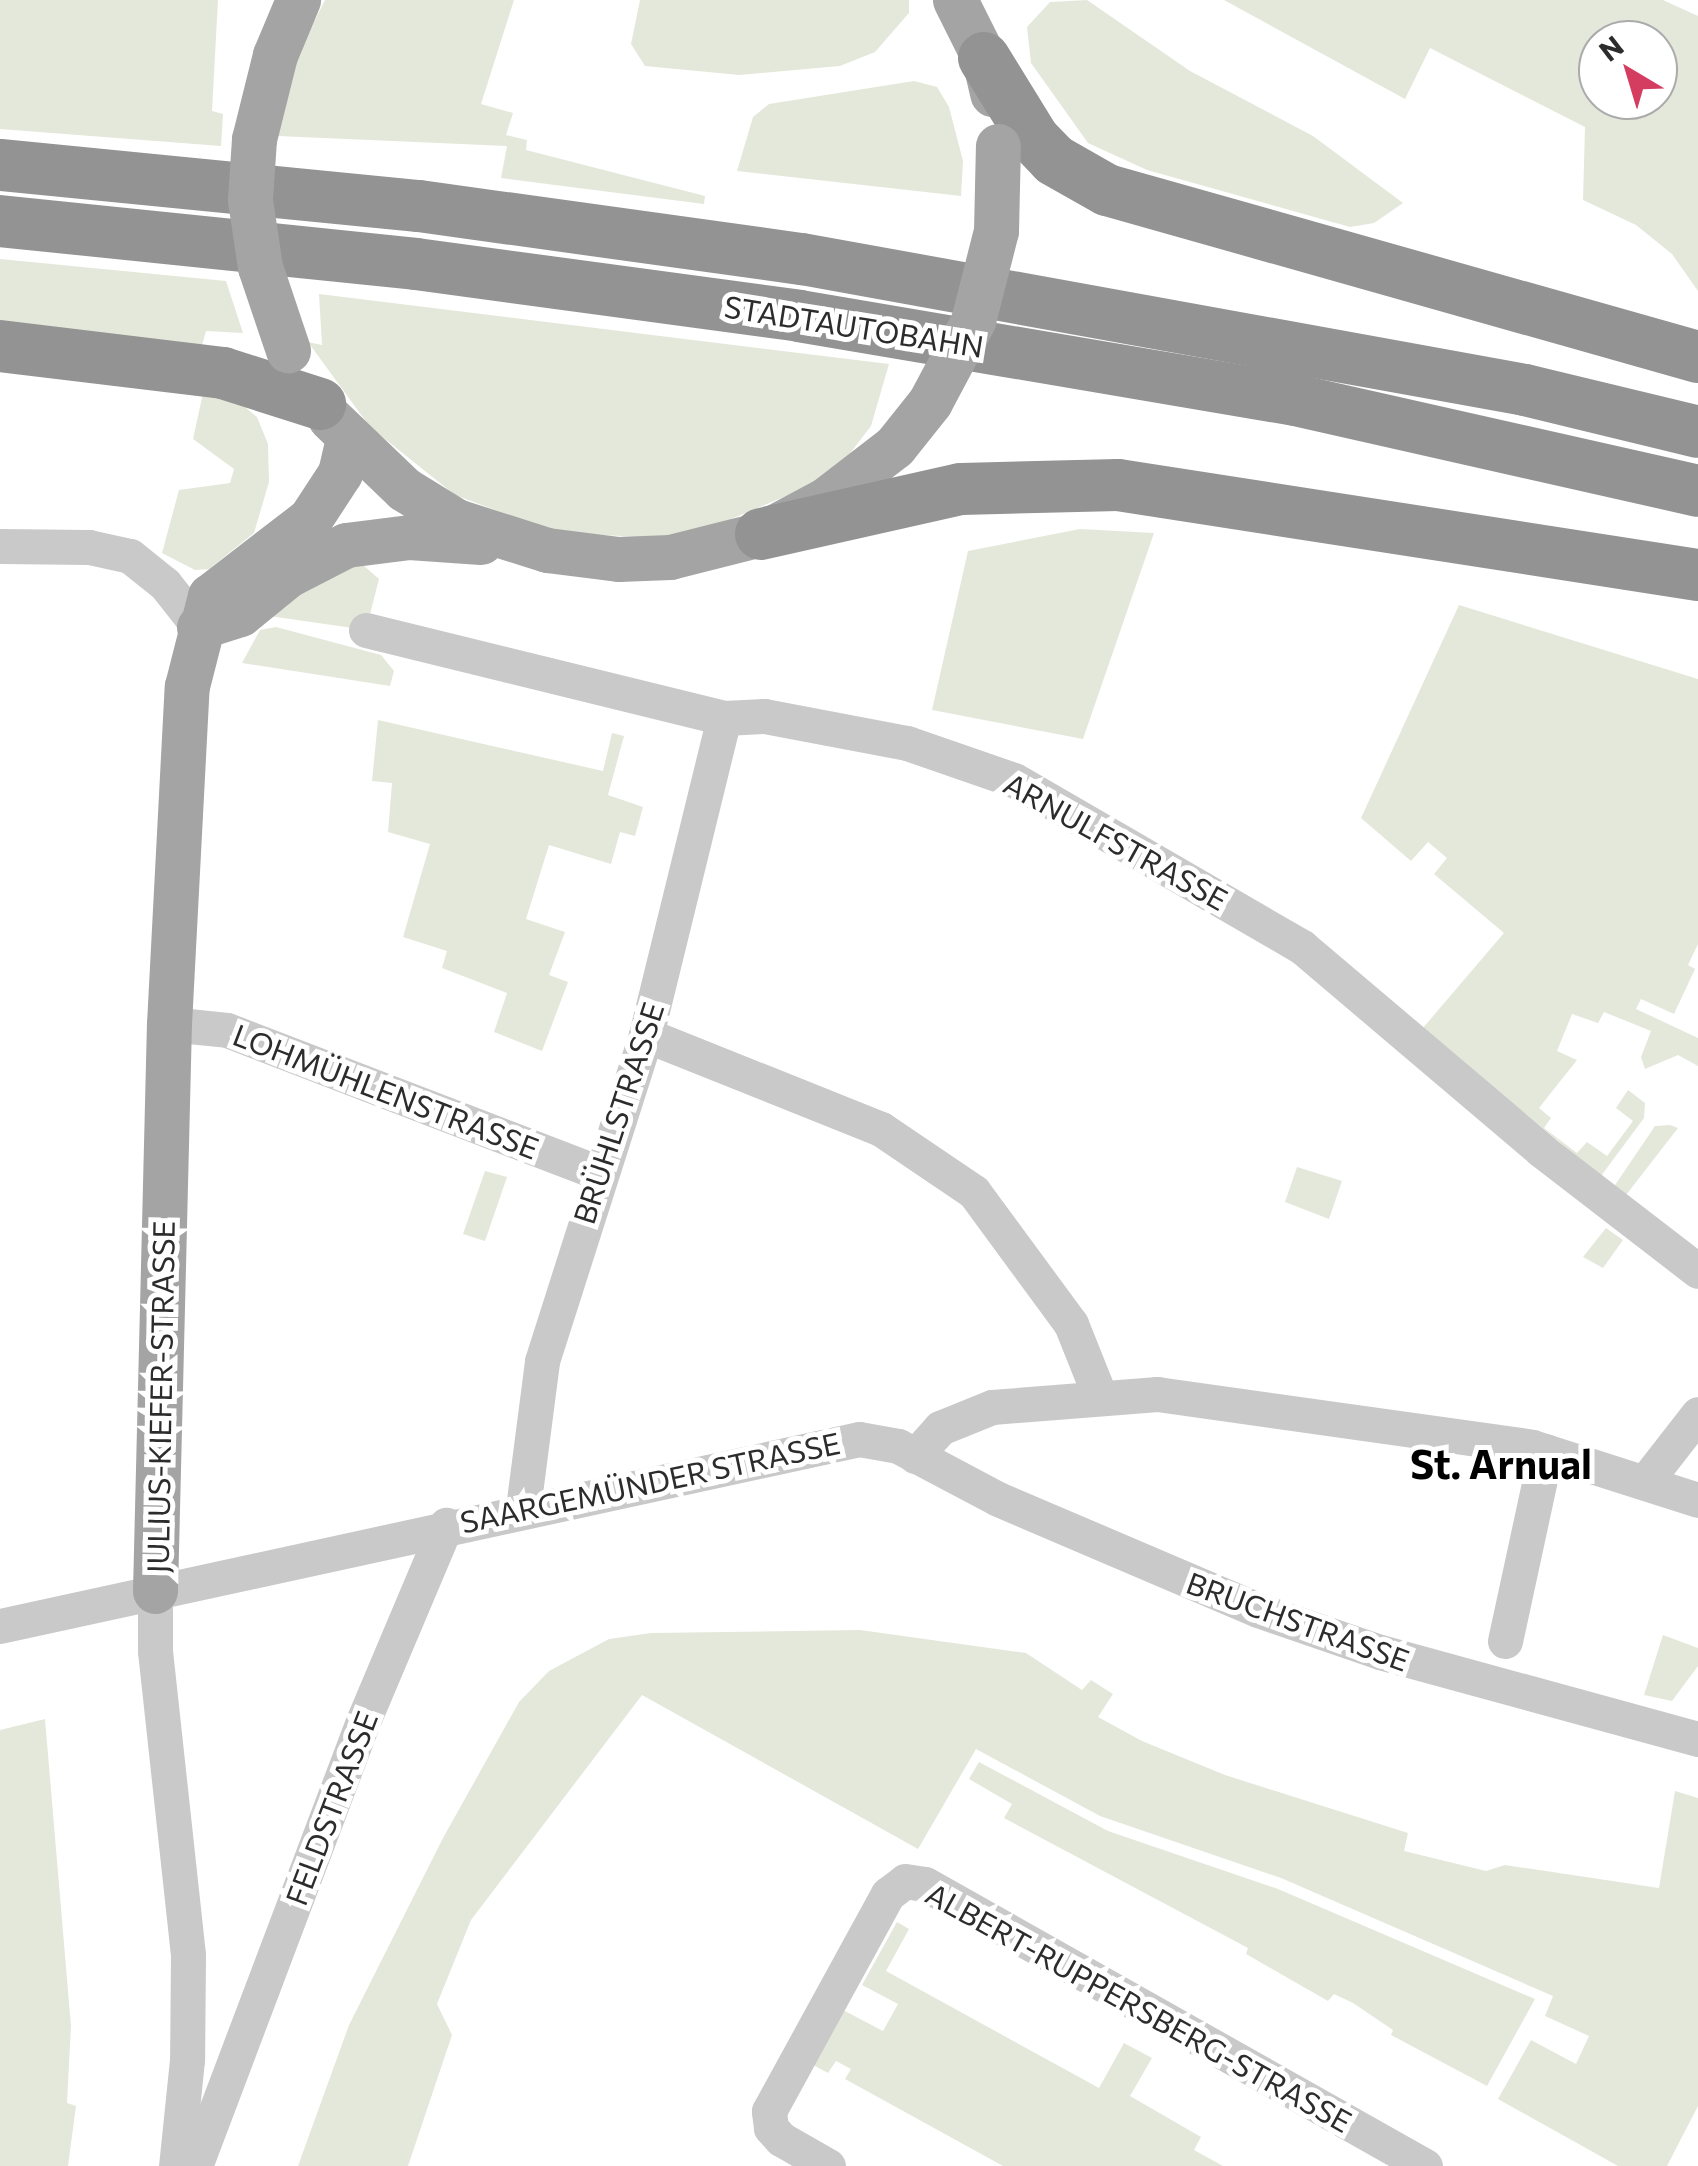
<!DOCTYPE html>
<html>
<head>
<meta charset="utf-8">
<style>
	body { margin:0 }
	#map { position:relative; width:1698px; height:2166px; overflow:hidden; background:#fff; font-family:Commissioner,sans-serif }
	div>[style] { position:absolute }
	.green>* { inset:0; background:#e4e8da }
	.minor>* { height:35px; margin:-17.5px; padding:0 17.5px; transform-origin:17.5px; border-radius:17.5px; background:#c9c9c9 }
	.major>* { height:45px; margin:-22.5px; padding:0 22.5px; transform-origin:22.5px; border-radius:22.5px; background:#a4a4a4 }
	.highway>* { height:52px; margin:-26px; padding:0 26px; transform-origin:26px; border-radius:26px; background:#939393 }
	.major-bridge>* { height:45px; margin:-22.5px; padding:0 22.5px; transform-origin:22.5px; border-radius:22.5px; background:#a4a4a4 }
	span { translate:-50% -50%; white-space:nowrap; text-align:center; line-height:1.15; -webkit-text-stroke:10px #fff; paint-order:stroke }
	.street-label { font-size:30px; color:#2c2c2c }
	.district-label { font-size:40px; color:#000; font-weight:700 }
	.north { position:absolute; left:1578px; top:20px; width:100px; height:100px; box-sizing:border-box; background:#fff; border:2px solid #ababab; border-radius:50%; rotate:322deg; font-size:28px; font-weight:700; line-height:40px; text-align:center; color:#2c2c2c }
	.north::after { content:''; display:block; margin:auto; width:35px; height:45px; background:#d43c60; clip-path:polygon(50% 0,100% 100%,50% 72%,0 100%) }
</style>
</head>
<body>
<div id="map">
	<div class="green">
		<i style="clip-path:polygon(0 0,218px 0,212px 111px,223px 114px,221px 146px,0 129px)"></i>
		<i style="clip-path:polygon(325px 0,514px 0,481px 104px,513px 113px,506px 135px,527px 140px,526px 150px,705px 196px,704px 204px,501px 178px,507px 146px,278px 136px,295px 60px)"></i>
		<i style="clip-path:polygon(640px 0,909px 0,909px 13px,875px 52px,840px 66px,739px 75px,645px 66px,631px 44px)"></i>
		<i style="clip-path:polygon(1087px 0,1190px 71px,1313px 136px,1403px 203px,1374px 223px,1350px 227px,1147px 170px,1088px 143px,1031px 63px,1027px 27px,1050px 2px)"></i>
		<i style="clip-path:polygon(evenodd,1224px 0,1663px 0,1698px 16px,1698px 291px,1672px 254px,1636px 225px,1583px 200px,1585px 127px,1430px 48px,1405px 99px,1224px 0,1598px 40px,1658px 40px,1658px 100px,1598px 100px,1598px 40px)"></i>
		<i style="clip-path:polygon(914px 81px,937px 87px,949px 107px,963px 161px,961px 196px,737px 171px,753px 117px,769px 104px)"></i>
		<i style="clip-path:polygon(0 259px,226px 281px,243px 333px,206px 331px,201px 349px,0 324px)"></i>
		<i style="clip-path:polygon(319px 294px,889px 364px,871px 426px,845px 460px,803px 489px,707px 529px,654px 538px,554px 532px,455px 495px,370px 427px,308px 342px,322px 345px)"></i>
		<i style="clip-path:polygon(203px 393px,239px 402px,257px 417px,268px 444px,269px 482px,254px 533px,209px 569px,195px 570px,162px 553px,179px 490px,230px 483px,234px 469px,193px 439px)"></i>
		<i style="clip-path:polygon(1080px 529px,1154px 533px,1083px 739px,932px 710px,968px 551px)"></i>
		<i style="clip-path:polygon(355px 558px,379px 579px,368px 622px,353px 628px,262px 615px)"></i>
		<i style="clip-path:polygon(1459px 605px,1698px 679px,1698px 944px,1688px 965px,1695px 969px,1674px 1014px,1641px 999px,1636px 1009px,1698px 1038px,1698px 1066px,1678px 1055px,1645px 1069px,1641px 1057px,1651px 1031px,1604px 1012px,1598px 1023px,1572px 1014px,1557px 1051px,1577px 1060px,1539px 1108px,1551px 1118px,1544px 1128px,1577px 1153px,1587px 1142px,1607px 1156px,1633px 1121px,1616px 1108px,1628px 1090px,1645px 1103px,1644px 1118px,1601px 1176px,1422px 1029px,1504px 933px,1434px 874px,1447px 858px,1428px 842px,1411px 861px,1361px 818px)"></i>
		<i style="clip-path:polygon(276px 627px,381px 655px,394px 671px,390px 686px,242px 663px,260px 630px)"></i>
		<i style="clip-path:polygon(378px 720px,603px 771px,612px 733px,624px 736px,608px 795px,643px 807px,635px 836px,620px 832px,611px 864px,549px 845px,526px 919px,565px 932px,549px 975px,568px 982px,542px 1051px,494px 1032px,507px 993px,442px 968px,447px 951px,403px 937px,430px 844px,388px 832px,392px 783px,372px 781px)"></i>
		<i style="clip-path:polygon(1670px 1125px,1678px 1128px,1626px 1195px,1618px 1190px,1615px 1185px,1655px 1126px)"></i>
		<i style="clip-path:polygon(1297px 1167px,1342px 1181px,1329px 1219px,1285px 1202px)"></i>
		<i style="clip-path:polygon(485px 1171px,507px 1177px,485px 1241px,463px 1234px)"></i>
		<i style="clip-path:polygon(1606px 1228px,1623px 1240px,1603px 1268px,1583px 1257px)"></i>
		<i style="clip-path:polygon(860px 1630px,1026px 1653px,1082px 1690px,1091px 1680px,1113px 1694px,1098px 1717px,1142px 1741px,1225px 1775px,1408px 1833px,1404px 1851px,1486px 1871px,1505px 1865px,1659px 1888px,1675px 1791px,1698px 1798px,1698px 2106px,1667px 2166px,1618px 2166px,1498px 2099px,1531px 2040px,1576px 2064px,1589px 2036px,1545px 2016px,1553px 1996px,1281px 1878px,1100px 1816px,976px 1749px,918px 1849px,642px 1695px,471px 1920px,437px 2004px,452px 2035px,408px 2166px,298px 2166px,349px 2025px,443px 1838px,519px 1702px,549px 1671px,609px 1639px,651px 1633px)"></i>
		<i style="clip-path:polygon(1663px 1635px,1698px 1648px,1698px 1666px,1672px 1701px,1644px 1695px)"></i>
		<i style="clip-path:polygon(45px 1719px,71px 2026px,67px 2103px,76px 2106px,68px 2166px,0 2166px,0 1730px)"></i>
		<i style="clip-path:polygon(979px 1762px,1108px 1831px,1278px 1889px,1535px 1999px,1487px 2086px,1391px 2035px,1393px 2030px,1353px 2003px,1334px 1994px,1328px 2001px,1246px 1954px,1248px 1948px,1004px 1818px,1012px 1804px,969px 1779px)"></i>
		<i style="clip-path:polygon(897px 1922px,909px 1929px,886px 1971px,1099px 2088px,1124px 2043px,1152px 2058px,1130px 2096px,1201px 2137px,1194px 2150px,1223px 2166px,1003px 2166px,845px 2079px,851px 2069px,836px 2061px,828px 2073px,813px 2065px,843px 2010px,883px 2031px,898px 2004px,862px 1985px)"></i>
	</div>
	<div class="minor">
		<i style="left:0;top:546px;width:89px;rotate:0.6deg"></i>
		<i style="left:89px;top:547px;width:42px;rotate:12.4deg"></i>
		<i style="left:130px;top:556px;width:45px;rotate:38.7deg"></i>
		<i style="left:165px;top:584px;width:55px;rotate:51.7deg"></i>
		<i style="left:366px;top:630px;width:369px;rotate:13.8deg"></i>
		<i style="left:724px;top:718px;width:40px;rotate:-2.9deg"></i>
		<i style="left:764px;top:716px;width:146px;rotate:10.7deg"></i>
		<i style="left:907px;top:743px;width:113px;rotate:19.1deg"></i>
		<i style="left:1014px;top:780px;width:333px;rotate:30.1deg"></i>
		<i style="left:1302px;top:947px;width:314px;rotate:40.3deg"></i>
		<i style="left:1541px;top:1150px;width:198px;rotate:37.6deg"></i>
		<i style="left:169px;top:1024px;width:58px;rotate:5.9deg"></i>
		<i style="left:227px;top:1030px;width:399px;rotate:21deg"></i>
		<i style="left:646px;top:1035px;width:253px;rotate:21.8deg"></i>
		<i style="left:881px;top:1129px;width:112px;rotate:34.1deg"></i>
		<i style="left:974px;top:1192px;width:164px;rotate:53.7deg"></i>
		<i style="left:1071px;top:1324px;width:75px;rotate:68.2deg"></i>
		<i style="left:915px;top:1456px;width:38px;rotate:-48deg"></i>
		<i style="left:940px;top:1428px;width:56px;rotate:-22deg"></i>
		<i style="left:992px;top:1407px;width:166px;rotate:-4.5deg"></i>
		<i style="left:1157px;top:1394px;width:379px;rotate:8deg"></i>
		<i style="left:1532px;top:1447px;width:174px;rotate:17.7deg"></i>
		<i style="left:1645px;top:1482px;width:86px;rotate:-52.1deg"></i>
		<i style="left:523px;top:1508px;width:148px;rotate:-82.6deg"></i>
		<i style="left:542px;top:1361px;width:342px;rotate:-72.3deg"></i>
		<i style="left:646px;top:1035px;width:326px;rotate:-76.2deg"></i>
		<i style="left:155px;top:1591px;width:60px;rotate:90deg"></i>
		<i style="left:155px;top:1651px;width:306px;rotate:83.8deg"></i>
		<i style="left:188px;top:1955px;width:105px;rotate:90.5deg"></i>
		<i style="left:187px;top:2060px;width:107px;rotate:95.9deg"></i>
		<i style="left:0;top:1626px;width:879px;rotate:-12.28deg"></i>
		<i style="left:859px;top:1439px;width:40px;rotate:10deg"></i>
		<i style="left:898px;top:1446px;width:113px;rotate:27.9deg"></i>
		<i style="left:998px;top:1499px;width:283px;rotate:23.1deg"></i>
		<i style="left:1258px;top:1610px;width:129px;rotate:19deg"></i>
		<i style="left:1380px;top:1652px;width:330px;rotate:15.3deg"></i>
		<i style="left:1505px;top:1641px;width:194px;rotate:-77.8deg"></i>
		<i style="left:195px;top:2166px;width:478px;rotate:-69.3deg"></i>
		<i style="left:364px;top:1719px;width:211px;rotate:-67.1deg"></i>
		<i style="left:828px;top:2166px;width:54px;rotate:-150.1deg"></i>
		<i style="left:781px;top:2139px;width:15px;rotate:-132deg"></i>
		<i style="left:771px;top:2128px;width:17px;rotate:-97deg"></i>
		<i style="left:769px;top:2111px;width:247px;rotate:-61.3deg"></i>
		<i style="left:888px;top:1894px;width:21px;rotate:-37deg"></i>
		<i style="left:905px;top:1881px;width:20px;rotate:9deg"></i>
		<i style="left:925px;top:1884px;width:574px;rotate:29.42deg"></i>
	</div>
	<div class="major">
		<i style="left:955px;top:0;width:65px;rotate:63.4deg"></i>
		<i style="left:984px;top:58px;width:37px;rotate:77deg"></i>
		<i style="left:275px;top:55px;width:60px;rotate:-67.3deg"></i>
		<i style="left:330px;top:418px;width:103px;rotate:43.8deg"></i>
		<i style="left:404px;top:489px;width:61px;rotate:31.6deg"></i>
		<i style="left:456px;top:521px;width:96px;rotate:17.7deg"></i>
		<i style="left:547px;top:550px;width:72px;rotate:7.2deg"></i>
		<i style="left:618px;top:559px;width:52px;rotate:-2.2deg"></i>
		<i style="left:670px;top:557px;width:94px;rotate:-14.2deg"></i>
		<i style="left:761px;top:534px;width:72px;rotate:-28deg"></i>
		<i style="left:825px;top:500px;width:88px;rotate:-37.6deg"></i>
		<i style="left:199px;top:627px;width:43px;rotate:-17.6deg"></i>
		<i style="left:240px;top:614px;width:62px;rotate:-39.1deg"></i>
		<i style="left:288px;top:575px;width:65px;rotate:-27.3deg"></i>
		<i style="left:346px;top:545px;width:64px;rotate:-7.2deg"></i>
		<i style="left:409px;top:537px;width:72px;rotate:4deg"></i>
		<i style="left:155px;top:1591px;width:567px;rotate:-88.59deg"></i>
		<i style="left:169px;top:1024px;width:338px;rotate:-87deg"></i>
		<i style="left:187px;top:686px;width:93px;rotate:-75.7deg"></i>
		<i style="left:210px;top:596px;width:126px;rotate:-37.6deg"></i>
		<i style="left:310px;top:519px;width:55px;rotate:-56.9deg"></i>
		<i style="left:340px;top:473px;width:37px;rotate:-77deg"></i>
	</div>
	<div class="highway">
		<i style="left:984px;top:58px;width:95px;rotate:58.3deg"></i>
		<i style="left:1034px;top:139px;width:29px;rotate:46deg"></i>
		<i style="left:1054px;top:160px;width:61px;rotate:29.5deg"></i>
		<i style="left:1107px;top:190px;width:614px;rotate:15.78deg"></i>
		<i style="left:0;top:165px;width:421px;rotate:5.6deg"></i>
		<i style="left:419px;top:206px;width:387px;rotate:7.9deg"></i>
		<i style="left:802px;top:259px;width:735px;rotate:10.27deg"></i>
		<i style="left:1525px;top:390px;width:178px;rotate:13.6deg"></i>
		<i style="left:0;top:221px;width:418px;rotate:5.9deg"></i>
		<i style="left:416px;top:264px;width:387px;rotate:7.7deg"></i>
		<i style="left:799px;top:316px;width:503px;rotate:9.61deg"></i>
		<i style="left:1295px;top:400px;width:413px;rotate:12.7deg"></i>
		<i style="left:0;top:346px;width:225px;rotate:6.9deg"></i>
		<i style="left:223px;top:373px;width:102px;rotate:17.7deg"></i>
		<i style="left:761px;top:534px;width:205px;rotate:-12.7deg"></i>
		<i style="left:961px;top:489px;width:157px;rotate:-1.5deg"></i>
		<i style="left:1118px;top:485px;width:587px;rotate:8.82deg"></i>
	</div>
	<div class="major-bridge">
		<i style="left:275px;top:55px;width:87px;rotate:104deg"></i>
		<i style="left:254px;top:139px;width:61px;rotate:93.8deg"></i>
		<i style="left:250px;top:200px;width:68px;rotate:81.5deg"></i>
		<i style="left:260px;top:267px;width:88px;rotate:71.4deg"></i>
		<i style="left:895px;top:446px;width:56px;rotate:-51.5deg"></i>
		<i style="left:930px;top:402px;width:92px;rotate:-62deg"></i>
		<i style="left:973px;top:321px;width:93px;rotate:-75.7deg"></i>
		<i style="left:996px;top:231px;width:85px;rotate:-88.7deg"></i>
	</div>
	<div class="street-label">
		<span style="left:854px;top:326px;rotate:9deg">STADTAUTOBAHN</span>
		<span style="left:1116px;top:841px;rotate:29deg">ARNULFSTRASSE</span>
		<span style="left:386px;top:1091px;rotate:21deg">LOHMÜHLENSTRASSE</span>
		<span style="left:618px;top:1113px;rotate:-72deg">BRÜHLSTRASSE</span>
		<span style="left:160px;top:1397px;rotate:-89deg">JULIUS-KIEFER-STRASSE</span>
		<span style="left:650px;top:1482px;rotate:-12deg">SAARGEMÜNDER STRASSE</span>
		<span style="left:1298px;top:1621px;rotate:20deg">BRUCHSTRASSE</span>
		<span style="left:331px;top:1808px;rotate:-69deg">FELDSTRASSE</span>
		<span style="left:1139px;top:2007px;rotate:29deg">ALBERT-RUPPERSBERG-STRASSE</span>
	</div>
	<div class="district-label">
		<span style="left:1501px;top:1463px">St. Arnual</span>
	</div>
	<div class="north">N</div>
</div>
</body>
</html>
